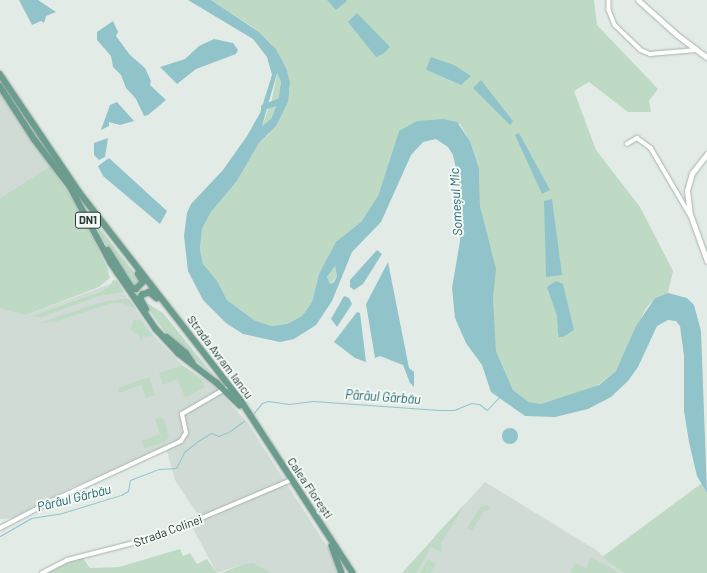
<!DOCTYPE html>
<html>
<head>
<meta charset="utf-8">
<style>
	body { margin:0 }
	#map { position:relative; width:707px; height:573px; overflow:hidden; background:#e3ebe7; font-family:Barlow,sans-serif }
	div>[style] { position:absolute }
	.built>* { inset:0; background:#d1dbd6 }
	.green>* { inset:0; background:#bedac5 }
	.water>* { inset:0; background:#91c4ca }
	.round { border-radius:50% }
	.stream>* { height:1px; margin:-0.5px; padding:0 0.5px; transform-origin:0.5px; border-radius:0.5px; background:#91c4ca }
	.river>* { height:6px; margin:-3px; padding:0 3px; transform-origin:3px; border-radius:3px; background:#91c4ca }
	.roads { filter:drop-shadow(0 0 1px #a6b3ae) drop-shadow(0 0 1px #a6b3ae) }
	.street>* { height:3.5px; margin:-1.75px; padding:0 1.75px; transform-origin:1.75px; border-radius:1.75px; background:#fff }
	.secondary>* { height:5px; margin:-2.5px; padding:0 2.5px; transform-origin:2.5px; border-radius:2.5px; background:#fff }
	.primary>* { height:5.5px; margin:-2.75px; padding:0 2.75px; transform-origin:2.75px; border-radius:2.75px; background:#6c9c8e }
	span { translate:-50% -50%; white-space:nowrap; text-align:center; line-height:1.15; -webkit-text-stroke:4px #f3f8f5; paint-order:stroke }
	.shield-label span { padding:1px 3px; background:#f3f8f5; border:1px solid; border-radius:3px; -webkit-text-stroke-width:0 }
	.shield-label { font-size:11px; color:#253b34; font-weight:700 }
	.street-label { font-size:12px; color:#253b34 }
	.water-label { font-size:13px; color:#256770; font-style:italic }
</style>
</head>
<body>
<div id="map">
	<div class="built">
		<i style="clip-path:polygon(0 91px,50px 166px,0 198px)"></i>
		<i style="clip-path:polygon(116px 282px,155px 337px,182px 365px,214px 386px,247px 422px,330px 551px,338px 573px,271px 573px,244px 564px,217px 573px,191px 525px,200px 518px,175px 480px,166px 448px,71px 488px,14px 518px,0 519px,0 307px,26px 315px)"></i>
		<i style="clip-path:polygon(485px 482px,596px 550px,624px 573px,402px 573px)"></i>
	</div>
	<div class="green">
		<i style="clip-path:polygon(211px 0,594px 0,597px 25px,658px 89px,649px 101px,651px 112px,628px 112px,589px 82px,574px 91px,596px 150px,640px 207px,673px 271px,668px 293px,655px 298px,646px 308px,616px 371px,594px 388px,541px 404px,529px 402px,513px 390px,496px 351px,480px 206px,479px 168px,470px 141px,460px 124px,399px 131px,378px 196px,361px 222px,330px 256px,319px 274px,312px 302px,302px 316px,287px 324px,271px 326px,254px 320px,227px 300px,203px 264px,200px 249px,202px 229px,211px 212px,237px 181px,259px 143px,269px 134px,290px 89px,287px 70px,271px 43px,254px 28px)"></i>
		<i style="clip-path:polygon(277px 73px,281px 82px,278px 102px,271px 119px,262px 126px,272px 99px)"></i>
		<i style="clip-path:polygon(50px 166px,76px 204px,107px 267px,110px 278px,99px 287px,26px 315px,2px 309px,0 307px,0 198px)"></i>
		<i style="clip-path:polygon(95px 222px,139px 279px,140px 286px,132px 286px,100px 235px)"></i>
		<i style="clip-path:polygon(335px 266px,337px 276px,330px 284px,327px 277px)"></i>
		<i style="clip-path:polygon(113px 280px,117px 281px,124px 292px,99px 296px,39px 318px,32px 316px,100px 292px,110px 286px)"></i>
		<i style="clip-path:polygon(120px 299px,129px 299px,136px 309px,122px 303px,112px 303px,54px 322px,39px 323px,102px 302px)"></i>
		<i style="clip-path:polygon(142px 300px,163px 313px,214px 376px,167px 335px)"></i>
		<i style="clip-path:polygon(133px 320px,140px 320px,153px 336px,143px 337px,141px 342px,139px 336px,131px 330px)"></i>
		<i style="clip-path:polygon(182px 365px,201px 379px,205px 387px,185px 398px,178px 379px,163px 385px,159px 373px)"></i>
		<i style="clip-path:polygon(149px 377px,155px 395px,146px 398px,141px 385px,119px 393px,118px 388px)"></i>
		<i style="clip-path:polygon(160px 417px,164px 419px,169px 437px,165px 442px,145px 449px,141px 441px,160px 434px,155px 419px)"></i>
		<i style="clip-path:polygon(702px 483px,707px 493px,707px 573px,624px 573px,602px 557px)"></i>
		<i style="clip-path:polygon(465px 504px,442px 542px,434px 537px)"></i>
		<i style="clip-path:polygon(486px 505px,490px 507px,487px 511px,485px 510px,472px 531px,467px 528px,480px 507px)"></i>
		<i style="clip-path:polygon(434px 538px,441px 542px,442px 553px,431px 547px,417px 573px,402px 573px)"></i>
		<i style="clip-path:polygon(180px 549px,183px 556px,190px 553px,197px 564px,207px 559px,217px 573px,45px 573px,82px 557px,90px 568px,119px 567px)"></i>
		<i style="clip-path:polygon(591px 557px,613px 569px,618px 573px,570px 573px,575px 563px,586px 568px)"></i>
		<i style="clip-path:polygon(428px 559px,436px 564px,431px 573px,420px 573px)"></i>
		<i style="clip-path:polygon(253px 563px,271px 573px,221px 573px,244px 564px)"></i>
	</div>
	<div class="water">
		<i style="clip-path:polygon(19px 0,38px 0,56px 12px,46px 16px,44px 23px,41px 21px,32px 25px)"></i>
		<i style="clip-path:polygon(evenodd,188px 0,211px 0,259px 32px,276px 49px,287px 70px,290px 83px,288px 102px,276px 126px,259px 143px,237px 181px,211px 212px,202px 229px,200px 249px,203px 264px,217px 281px,227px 300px,254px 320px,271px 326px,287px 324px,302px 316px,312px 302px,319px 274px,336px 242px,361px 222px,378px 196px,399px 131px,417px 121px,443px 119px,457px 122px,470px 141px,479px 168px,480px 206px,496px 269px,493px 299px,496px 351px,513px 390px,529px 402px,541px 404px,599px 385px,616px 371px,636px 326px,655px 298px,668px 293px,687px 298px,694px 305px,701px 331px,707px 493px,697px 476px,689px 442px,684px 411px,684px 356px,680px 326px,676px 321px,668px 320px,657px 326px,638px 367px,628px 381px,611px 397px,588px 409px,555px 417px,525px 416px,491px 392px,482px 365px,466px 343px,455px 318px,452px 288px,460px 241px,461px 191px,453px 155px,448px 147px,436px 139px,423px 142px,411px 155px,381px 222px,352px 252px,332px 301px,316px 325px,294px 339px,280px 342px,243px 334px,226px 323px,203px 300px,188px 271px,184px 236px,187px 213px,191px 204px,223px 170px,247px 136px,260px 113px,272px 75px,267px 57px,253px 39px,188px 0,277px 73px,281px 82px,278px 102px,271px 119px,262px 126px,277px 73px,188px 0,335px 266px,337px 276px,334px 282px,330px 284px,327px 277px,335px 266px)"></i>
		<i style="clip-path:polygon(327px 0,346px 0,347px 1px,336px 10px)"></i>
		<i style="clip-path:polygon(357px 13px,390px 47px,383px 54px,376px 57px,348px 22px)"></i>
		<i style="clip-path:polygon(113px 21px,118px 32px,116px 36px,130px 55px,145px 68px,151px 81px,150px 85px,166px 100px,148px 115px,144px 116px,136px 99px,126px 88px,121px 75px,113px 67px,111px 56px,97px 40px,97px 32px)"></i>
		<i style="clip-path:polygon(214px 39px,233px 43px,238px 50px,236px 54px,196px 69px,177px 84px,160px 67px,185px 59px,199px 46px)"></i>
		<i style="clip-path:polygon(431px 57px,454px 65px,471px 76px,461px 85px,429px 71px,426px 69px)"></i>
		<i style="clip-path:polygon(481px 80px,513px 121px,510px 125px,473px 88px)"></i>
		<i style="clip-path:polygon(117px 102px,134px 121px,120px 125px,109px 122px,109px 126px,101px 130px,110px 105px)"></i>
		<i style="clip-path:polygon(519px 133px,550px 190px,542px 194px,515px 135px)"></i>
		<i style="clip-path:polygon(108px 138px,105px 157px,99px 160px,94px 155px,94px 143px)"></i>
		<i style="clip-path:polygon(109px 158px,167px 211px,160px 224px,103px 176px,98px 166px)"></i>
		<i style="clip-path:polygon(552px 199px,562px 275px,546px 277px,544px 201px)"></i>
		<i style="clip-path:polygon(377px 250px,382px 254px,363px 284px,354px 290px,350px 287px,350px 280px)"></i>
		<i style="clip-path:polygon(388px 262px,409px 368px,414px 372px,414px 387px,410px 383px,403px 365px,380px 356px,375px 358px,366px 304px)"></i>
		<i style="clip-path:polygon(556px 281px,563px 284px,574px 330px,563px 337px,559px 337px,558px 333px,557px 316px,547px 287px)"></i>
		<i style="clip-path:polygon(344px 296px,349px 298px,352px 304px,337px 327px,331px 319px)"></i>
		<i style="clip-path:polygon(357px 312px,360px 313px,366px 362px,355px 358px,334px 342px)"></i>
		<i class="round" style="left:502px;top:428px;width:16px;height:16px"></i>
	</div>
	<div class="stream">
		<i style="left:253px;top:414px;width:14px;rotate:-51deg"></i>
		<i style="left:262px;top:403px;width:6px;rotate:-18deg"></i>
		<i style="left:268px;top:401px;width:21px;rotate:8deg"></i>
		<i style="left:289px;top:404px;width:24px;rotate:-7deg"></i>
		<i style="left:313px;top:401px;width:126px;rotate:4.1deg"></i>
		<i style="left:439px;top:410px;width:15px"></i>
		<i style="left:454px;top:410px;width:18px;rotate:-22deg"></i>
		<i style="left:471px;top:403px;width:8px;rotate:7deg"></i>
		<i style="left:479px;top:404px;width:10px;rotate:37deg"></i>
		<i style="left:487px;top:410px;width:19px;rotate:-47deg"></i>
		<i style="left:0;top:536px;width:36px;rotate:-30deg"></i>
		<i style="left:31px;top:518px;width:31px;rotate:-9deg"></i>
		<i style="left:62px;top:513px;width:62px;rotate:-17deg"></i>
		<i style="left:121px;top:495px;width:8px;rotate:-30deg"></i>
		<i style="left:128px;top:491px;width:11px;rotate:-80deg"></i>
		<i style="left:130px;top:480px;width:31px;rotate:-21deg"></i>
		<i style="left:159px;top:469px;width:17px;rotate:-3deg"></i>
		<i style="left:176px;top:468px;width:18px;rotate:-63deg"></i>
		<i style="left:184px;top:452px;width:18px;rotate:-38deg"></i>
		<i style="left:198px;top:441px;width:15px;rotate:-32deg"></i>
		<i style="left:211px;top:433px;width:9px;rotate:21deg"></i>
		<i style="left:219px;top:436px;width:12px;rotate:-24deg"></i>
		<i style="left:230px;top:431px;width:17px;rotate:-36deg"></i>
	</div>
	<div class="river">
		<i style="left:264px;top:107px;width:18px;rotate:-19deg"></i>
	</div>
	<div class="roads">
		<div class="street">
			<i style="left:609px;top:0;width:10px;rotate:90deg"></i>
			<i style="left:609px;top:10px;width:16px;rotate:68deg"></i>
			<i style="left:615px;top:25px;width:36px;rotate:44deg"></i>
			<i style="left:641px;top:50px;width:10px;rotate:24deg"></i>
			<i style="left:650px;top:54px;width:46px;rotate:-5deg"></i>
			<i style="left:627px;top:144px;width:12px;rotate:-31deg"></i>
			<i style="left:637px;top:138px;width:17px;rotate:36deg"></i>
			<i style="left:651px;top:148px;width:75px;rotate:59.7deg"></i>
			<i style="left:0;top:528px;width:59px;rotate:-27.4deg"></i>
			<i style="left:52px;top:501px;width:142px;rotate:-24.9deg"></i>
			<i style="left:181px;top:441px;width:9px;rotate:-58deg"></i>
			<i style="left:186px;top:433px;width:19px;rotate:-102deg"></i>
			<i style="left:182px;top:414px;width:50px;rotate:-30.2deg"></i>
			<i style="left:42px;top:573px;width:28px;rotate:-27deg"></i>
			<i style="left:67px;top:560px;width:93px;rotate:-14.3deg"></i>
			<i style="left:157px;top:537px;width:146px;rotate:-23deg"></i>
		</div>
		<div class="secondary">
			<i style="left:638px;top:0;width:52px;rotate:41.9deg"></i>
			<i style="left:677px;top:35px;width:38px;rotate:37deg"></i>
			<i style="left:707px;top:154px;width:24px;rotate:128deg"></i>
			<i style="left:692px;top:173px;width:18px;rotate:106deg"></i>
			<i style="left:687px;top:190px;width:24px;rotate:83deg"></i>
			<i style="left:690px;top:214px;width:50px;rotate:70.1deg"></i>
		</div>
		<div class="primary">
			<i style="left:0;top:74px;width:143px;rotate:56.1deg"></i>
			<i style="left:80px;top:193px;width:261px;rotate:52.2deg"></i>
			<i style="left:240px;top:399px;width:207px;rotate:57deg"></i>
			<i style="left:0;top:86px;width:64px;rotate:57.1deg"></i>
			<i style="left:35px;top:140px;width:60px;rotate:53.1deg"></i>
			<i style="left:71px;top:188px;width:85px;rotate:61.9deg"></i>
			<i style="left:111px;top:263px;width:80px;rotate:55.7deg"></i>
			<i style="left:156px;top:329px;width:33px;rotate:47deg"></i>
			<i style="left:178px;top:353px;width:49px;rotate:37.6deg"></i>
			<i style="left:217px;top:383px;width:32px;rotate:44deg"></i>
			<i style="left:108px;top:250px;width:45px;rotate:57.7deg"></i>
			<i style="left:132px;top:288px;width:4px;rotate:14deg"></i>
			<i style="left:136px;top:289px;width:10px;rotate:-45deg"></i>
			<i style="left:143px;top:282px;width:9px;rotate:-122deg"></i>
			<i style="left:146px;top:310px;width:13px;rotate:-117deg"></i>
			<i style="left:140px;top:298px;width:4px;rotate:-56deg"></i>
			<i style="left:142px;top:295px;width:8px;rotate:-23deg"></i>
			<i style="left:149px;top:292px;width:10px;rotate:37deg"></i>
			<i style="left:167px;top:337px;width:25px;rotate:40deg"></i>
			<i style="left:186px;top:353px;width:12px;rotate:55deg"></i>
			<i style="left:332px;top:546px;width:29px;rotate:70deg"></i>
		</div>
	</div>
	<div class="shield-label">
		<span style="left:88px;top:220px">DN1</span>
	</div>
	<div class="street-label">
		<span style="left:220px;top:357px;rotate:53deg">Strada Avram Iancu</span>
		<span style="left:310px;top:488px;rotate:56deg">Calea Florești</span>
		<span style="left:168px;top:531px;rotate:-20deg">Strada Colinei</span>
	</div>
	<div class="water-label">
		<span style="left:456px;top:202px;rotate:-93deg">Someșul Mic</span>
		<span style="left:383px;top:397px;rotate:4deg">Pârâul Gârbău</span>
		<span style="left:74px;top:498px;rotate:-14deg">Pârâul Gârbău</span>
	</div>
</div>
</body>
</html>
